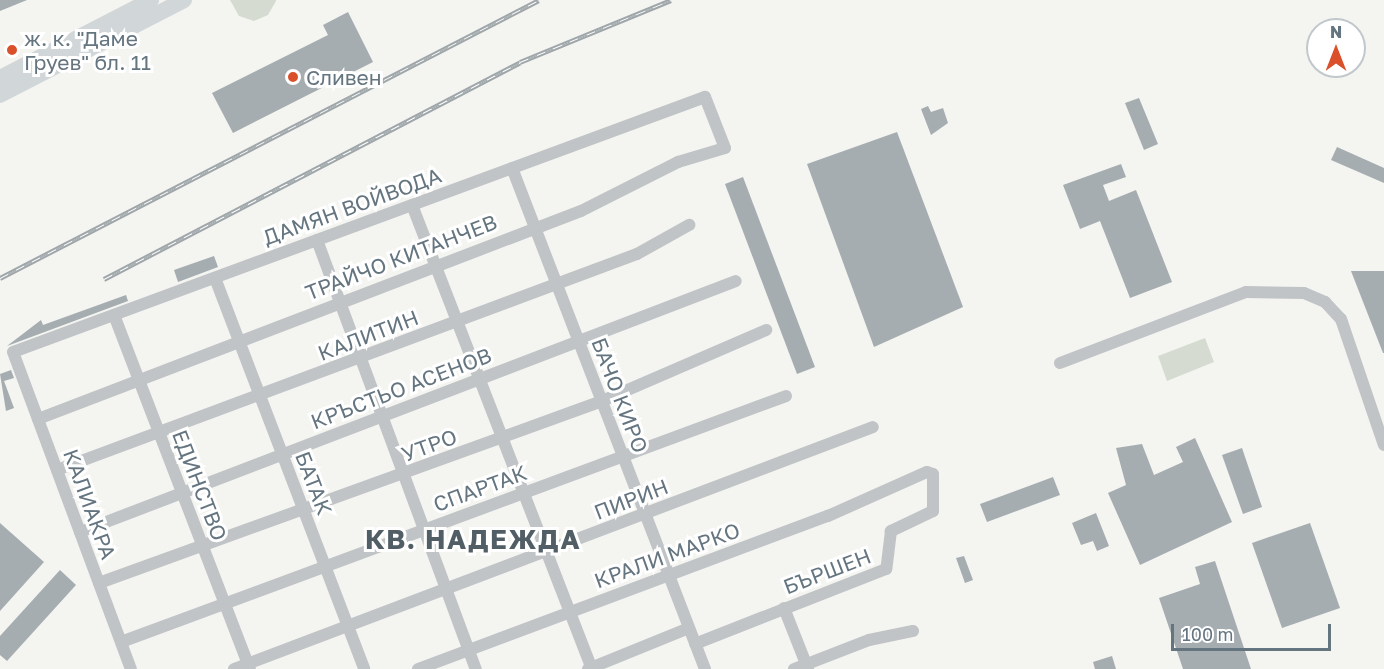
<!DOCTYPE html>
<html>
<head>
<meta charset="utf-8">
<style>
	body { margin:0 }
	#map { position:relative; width:1384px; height:669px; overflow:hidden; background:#f4f4f1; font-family:"Golos Text",sans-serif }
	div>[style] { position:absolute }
	.green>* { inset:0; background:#d6dbd2 }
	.building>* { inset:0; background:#a5adb1 }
	.minor>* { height:12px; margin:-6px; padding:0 6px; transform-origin:6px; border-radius:6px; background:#c0c4c7 }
	.major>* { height:16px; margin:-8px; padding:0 8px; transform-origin:8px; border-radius:8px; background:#d1d6d9 }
	.rail>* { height:5px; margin-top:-2.5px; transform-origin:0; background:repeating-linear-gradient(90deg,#fff 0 9px,#9fa6aa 0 18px); box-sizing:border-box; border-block:2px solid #9fa6aa }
	.dots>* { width:16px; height:16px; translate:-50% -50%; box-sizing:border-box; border:3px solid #fff; border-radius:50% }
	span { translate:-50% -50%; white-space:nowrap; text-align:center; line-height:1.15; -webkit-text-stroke:6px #fff; paint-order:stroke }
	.poi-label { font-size:21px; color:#657580 }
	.left { translate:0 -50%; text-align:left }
	.street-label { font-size:21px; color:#657580 }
	.district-label { font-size:27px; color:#525e66; font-weight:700; letter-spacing:1.5px }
	.north { position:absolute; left:1306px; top:18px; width:60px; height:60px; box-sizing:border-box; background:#fff; border:2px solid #c1c8cc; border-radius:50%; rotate:0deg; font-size:16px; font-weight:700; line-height:24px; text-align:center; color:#657580 }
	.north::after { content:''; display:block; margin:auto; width:21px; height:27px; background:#da502b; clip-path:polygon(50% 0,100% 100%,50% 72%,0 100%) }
	.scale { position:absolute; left:1171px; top:624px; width:160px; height:27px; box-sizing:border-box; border:3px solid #657580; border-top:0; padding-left:8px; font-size:18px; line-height:21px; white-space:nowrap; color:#657580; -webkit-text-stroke:4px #fff; paint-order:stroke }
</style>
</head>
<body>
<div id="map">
	<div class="green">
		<i style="clip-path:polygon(230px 0,276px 0,276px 1px,268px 15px,254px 21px,239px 16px)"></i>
		<i style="clip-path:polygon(1205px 338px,1214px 362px,1167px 381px,1158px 356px)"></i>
	</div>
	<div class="building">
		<i style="clip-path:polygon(0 0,27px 0,0 11px)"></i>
		<i style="clip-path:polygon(348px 12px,373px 62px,233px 133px,212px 93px,328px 35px,323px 25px)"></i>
		<i style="clip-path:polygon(1139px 98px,1158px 144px,1144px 150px,1125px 103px)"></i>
		<i style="clip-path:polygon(928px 106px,931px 112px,943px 108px,948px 123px,931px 135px,921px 109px)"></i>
		<i style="clip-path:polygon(897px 132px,963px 307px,874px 347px,807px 164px)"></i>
		<i style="clip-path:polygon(1337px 147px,1384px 168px,1384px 183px,1331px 160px)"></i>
		<i style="clip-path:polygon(1121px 164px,1126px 177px,1103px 185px,1109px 201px,1136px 190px,1172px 282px,1130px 298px,1100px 221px,1080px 229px,1063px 185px)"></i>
		<i style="clip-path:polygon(743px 177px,815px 367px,797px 374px,725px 184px)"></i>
		<i style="clip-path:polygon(214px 256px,218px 267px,178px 282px,174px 270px)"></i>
		<i style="clip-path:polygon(1351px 271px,1384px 271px,1384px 353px,1383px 353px)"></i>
		<i style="clip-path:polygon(126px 295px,128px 301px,7px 346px,41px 320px,43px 325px)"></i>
		<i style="clip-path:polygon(11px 370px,14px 378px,4px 381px,14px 408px,6px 411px,0 374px)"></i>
		<i style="clip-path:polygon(1195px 438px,1232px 522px,1140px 565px,1108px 493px,1126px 485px,1116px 448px,1142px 444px,1154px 475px,1183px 462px,1176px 447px)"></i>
		<i style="clip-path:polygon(1242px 448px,1262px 507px,1243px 514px,1222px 455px)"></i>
		<i style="clip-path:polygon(1053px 477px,1060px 495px,987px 522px,980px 504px)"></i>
		<i style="clip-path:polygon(1096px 513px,1109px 546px,1097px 551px,1093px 541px,1081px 545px,1072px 523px)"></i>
		<i style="clip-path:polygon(0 523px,44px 562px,0 611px)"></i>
		<i style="clip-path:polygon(1310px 523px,1340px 608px,1282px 628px,1252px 543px)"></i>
		<i style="clip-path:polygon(964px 556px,973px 580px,965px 583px,956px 558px)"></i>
		<i style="clip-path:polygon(1215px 561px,1251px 669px,1183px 669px,1159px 598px,1200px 584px,1195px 567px)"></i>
		<i style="clip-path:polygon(60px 570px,76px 585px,7px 661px,0 655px,0 636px)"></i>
		<i style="clip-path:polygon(1112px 656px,1116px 669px,1095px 669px,1093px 662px)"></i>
	</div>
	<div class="minor">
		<i style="left:512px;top:168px;width:537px;rotate:68.93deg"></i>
		<i style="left:412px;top:205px;width:498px;rotate:68.8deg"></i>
		<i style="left:317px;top:240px;width:458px;rotate:69.7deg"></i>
		<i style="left:215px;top:278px;width:418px;rotate:69.1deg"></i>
		<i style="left:114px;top:315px;width:379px;rotate:69deg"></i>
		<i style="left:1060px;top:363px;width:199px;rotate:-20.9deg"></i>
		<i style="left:1246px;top:292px;width:58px;rotate:1deg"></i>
		<i style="left:1304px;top:293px;width:23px;rotate:23deg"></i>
		<i style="left:1325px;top:302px;width:23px;rotate:47deg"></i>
		<i style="left:1341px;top:319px;width:133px;rotate:71.2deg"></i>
		<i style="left:38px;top:419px;width:581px;rotate:-20.96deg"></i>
		<i style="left:581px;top:211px;width:109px;rotate:-26.8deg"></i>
		<i style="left:678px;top:162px;width:49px;rotate:-16.6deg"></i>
		<i style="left:725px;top:148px;width:55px;rotate:-111.4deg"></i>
		<i style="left:705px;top:97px;width:737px;rotate:159.77deg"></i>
		<i style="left:13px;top:352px;width:338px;rotate:69.6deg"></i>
		<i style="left:57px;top:470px;width:619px;rotate:-20.43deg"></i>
		<i style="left:637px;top:254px;width:60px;rotate:-29.1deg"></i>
		<i style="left:80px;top:532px;width:702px;rotate:-20.94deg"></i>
		<i style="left:99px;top:583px;width:535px;rotate:-19.89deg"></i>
		<i style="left:602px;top:401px;width:179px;rotate:-23.4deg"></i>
		<i style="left:784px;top:608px;width:66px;rotate:68.5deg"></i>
		<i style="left:121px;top:642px;width:709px;rotate:-20.3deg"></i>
		<i style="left:234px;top:669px;width:683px;rotate:-20.74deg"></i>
		<i style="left:418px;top:669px;width:438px;rotate:-20.5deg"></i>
		<i style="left:828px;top:516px;width:108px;rotate:-24deg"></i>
		<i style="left:927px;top:472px;width:6px;rotate:18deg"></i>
		<i style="left:933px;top:474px;width:37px;rotate:90deg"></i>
		<i style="left:933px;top:511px;width:47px;rotate:154.5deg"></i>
		<i style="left:891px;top:531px;width:38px;rotate:97deg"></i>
		<i style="left:886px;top:569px;width:205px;rotate:158.6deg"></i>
		<i style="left:588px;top:669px;width:109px;rotate:-22.1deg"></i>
		<i style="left:794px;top:669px;width:80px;rotate:-21.1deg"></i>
		<i style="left:869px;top:640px;width:45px;rotate:-11.6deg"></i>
	</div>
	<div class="major">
		<i style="left:0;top:78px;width:170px;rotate:-27.3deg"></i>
		<i style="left:0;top:95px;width:207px;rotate:-27.3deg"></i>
	</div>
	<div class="rail">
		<i style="left:0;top:278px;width:606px;rotate:-27.28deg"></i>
		<i style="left:104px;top:279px;width:469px;rotate:-27.5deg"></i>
		<i style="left:520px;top:62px;width:163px;rotate:-22.3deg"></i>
	</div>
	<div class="dots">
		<i style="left:12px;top:50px;background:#da502b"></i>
		<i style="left:293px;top:77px;background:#da502b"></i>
	</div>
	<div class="poi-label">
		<span class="left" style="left:24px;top:50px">ж. к. "Даме<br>Груев" бл. 11</span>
		<span class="left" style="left:306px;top:77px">Сливен</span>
	</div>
	<div class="street-label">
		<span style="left:352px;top:206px;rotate:-20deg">ДАМЯН ВОЙВОДА</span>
		<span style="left:401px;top:257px;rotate:-21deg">ТРАЙЧО КИТАНЧЕВ</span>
		<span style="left:368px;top:335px;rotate:-21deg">КАЛИТИН</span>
		<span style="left:401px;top:388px;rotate:-21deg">КРЪСТЬО АСЕНОВ</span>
		<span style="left:620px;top:395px;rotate:69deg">БАЧО КИРО</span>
		<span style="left:429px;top:445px;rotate:-20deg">УТРО</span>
		<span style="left:314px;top:483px;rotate:69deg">БАТАК</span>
		<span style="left:200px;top:485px;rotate:69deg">ЕДИНСТВО</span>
		<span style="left:480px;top:488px;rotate:-20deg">СПАРТАК</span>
		<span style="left:631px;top:499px;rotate:-21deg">ПИРИН</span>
		<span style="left:90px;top:504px;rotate:70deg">КАЛИАКРА</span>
		<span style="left:667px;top:555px;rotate:-20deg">КРАЛИ МАРКО</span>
		<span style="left:827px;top:571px;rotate:-21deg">БЪРШЕН</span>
	</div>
	<div class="district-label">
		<span style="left:473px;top:540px">КВ. НАДЕЖДА</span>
	</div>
	<div class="north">N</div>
	<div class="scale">100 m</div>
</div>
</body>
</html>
